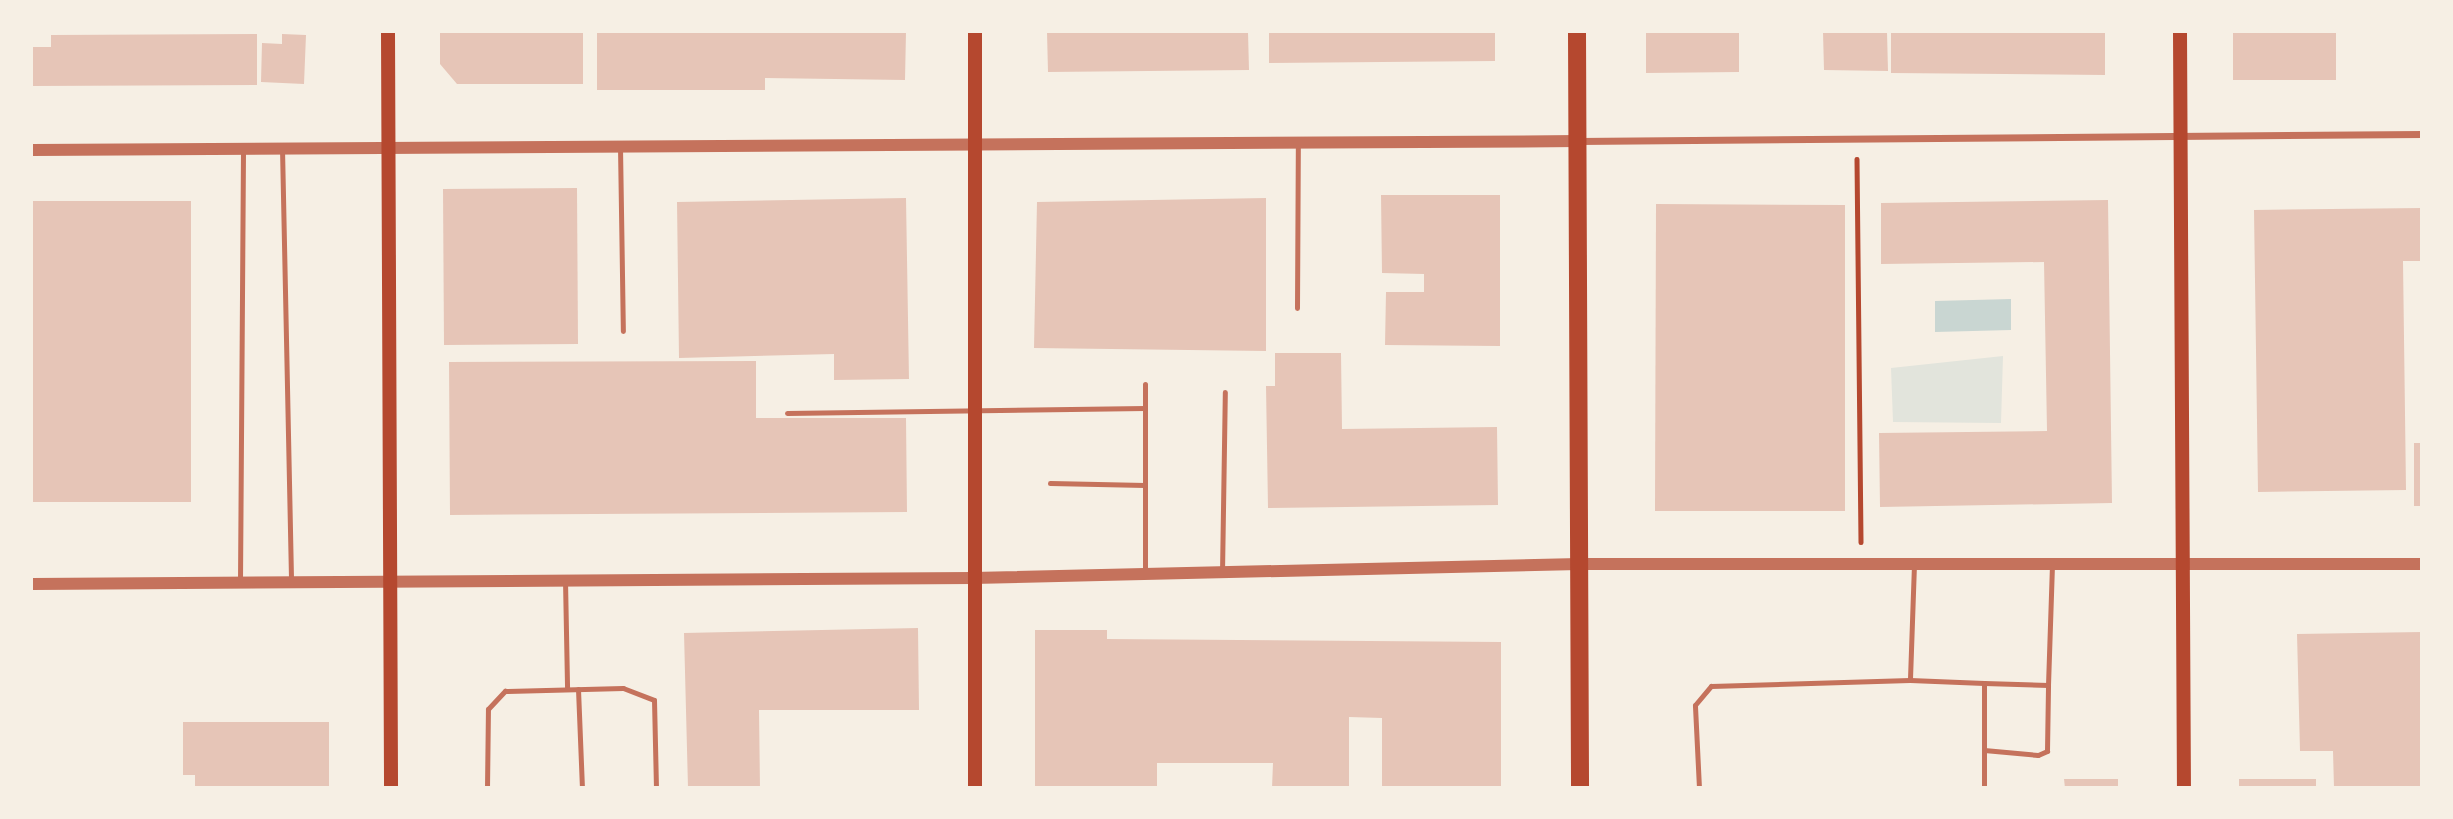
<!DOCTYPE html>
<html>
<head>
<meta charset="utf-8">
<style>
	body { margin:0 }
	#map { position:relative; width:2453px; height:819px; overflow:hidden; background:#f6efe4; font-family:"Public Sans",sans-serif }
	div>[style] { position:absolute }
	.green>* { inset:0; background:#e2e4dc }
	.water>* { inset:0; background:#c9d6d2 }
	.building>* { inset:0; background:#e6c5b7 }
	.path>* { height:4.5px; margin:-2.25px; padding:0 2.25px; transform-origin:2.25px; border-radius:2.25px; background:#b5482f }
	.service>* { height:5px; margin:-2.5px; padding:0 2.5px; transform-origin:2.5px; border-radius:2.5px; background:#c5725c }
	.minor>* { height:7px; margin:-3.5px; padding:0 3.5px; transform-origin:3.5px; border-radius:3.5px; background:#c5725c }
	.tertiary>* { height:12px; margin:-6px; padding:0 6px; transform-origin:6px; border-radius:6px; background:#c5725c }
	.secondary>* { height:14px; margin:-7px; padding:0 7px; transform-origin:7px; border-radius:7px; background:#b5482f }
	.primary>* { height:18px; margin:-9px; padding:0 9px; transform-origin:9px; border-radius:9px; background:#b5482f }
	span { translate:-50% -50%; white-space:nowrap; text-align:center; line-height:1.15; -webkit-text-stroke:6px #f6efe4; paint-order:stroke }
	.frame { position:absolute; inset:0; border:33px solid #f6efe4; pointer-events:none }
</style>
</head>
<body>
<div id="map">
	<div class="green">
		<i style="clip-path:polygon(2003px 356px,2001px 423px,1893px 422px,1891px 368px)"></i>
	</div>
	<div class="water">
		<i style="clip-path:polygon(2011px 299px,2011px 330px,1935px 332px,1935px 301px)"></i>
	</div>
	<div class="building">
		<i style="clip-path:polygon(440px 32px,583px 32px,583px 84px,457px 84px,440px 64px)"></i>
		<i style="clip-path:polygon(597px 32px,906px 32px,905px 80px,765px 78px,765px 90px,597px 90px)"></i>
		<i style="clip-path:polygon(1047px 32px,1248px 32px,1249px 70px,1048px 72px)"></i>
		<i style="clip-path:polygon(1269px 32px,1495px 32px,1495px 61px,1269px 63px)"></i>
		<i style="clip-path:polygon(1646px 32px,1739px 32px,1739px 72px,1646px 73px)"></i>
		<i style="clip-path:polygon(1823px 32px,1887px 32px,1888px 71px,1824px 70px)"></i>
		<i style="clip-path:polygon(1891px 32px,2105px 32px,2105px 75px,1891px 73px)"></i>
		<i style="clip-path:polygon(2233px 32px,2336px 32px,2336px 80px,2233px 80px)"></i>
		<i style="clip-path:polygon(257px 34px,257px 85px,32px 86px,32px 47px,51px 47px,51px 35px)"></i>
		<i style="clip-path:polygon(282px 34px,306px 35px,304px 84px,261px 82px,262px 43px,282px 44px)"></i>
		<i style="clip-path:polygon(577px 188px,578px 344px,444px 345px,443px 189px)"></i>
		<i style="clip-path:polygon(1381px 195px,1500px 195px,1500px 346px,1385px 345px,1386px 292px,1424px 292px,1424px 274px,1382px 273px)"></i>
		<i style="clip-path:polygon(906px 198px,909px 379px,834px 380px,834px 354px,679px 358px,677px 202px)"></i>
		<i style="clip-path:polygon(1266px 198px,1266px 351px,1034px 348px,1037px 202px)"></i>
		<i style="clip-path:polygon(2108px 200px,2112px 503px,1880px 507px,1879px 433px,2047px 431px,2044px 262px,1881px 264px,1881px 203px)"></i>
		<i style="clip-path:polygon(32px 201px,191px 201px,191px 502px,32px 502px)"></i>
		<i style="clip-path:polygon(1656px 204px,1845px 205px,1845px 511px,1655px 511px)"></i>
		<i style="clip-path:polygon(2422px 208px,2422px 261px,2403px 261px,2406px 490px,2258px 492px,2254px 210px)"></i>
		<i style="clip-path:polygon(1275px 353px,1341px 353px,1342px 429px,1497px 427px,1498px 505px,1268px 508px,1266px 386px,1275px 386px)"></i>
		<i style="clip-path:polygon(756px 361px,756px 418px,906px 418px,907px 512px,450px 515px,449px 362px)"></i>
		<i style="clip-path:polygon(2414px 443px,2422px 443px,2422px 506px,2414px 506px)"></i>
		<i style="clip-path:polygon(918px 628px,919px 710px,759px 710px,760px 788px,688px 788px,684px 633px)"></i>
		<i style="clip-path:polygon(1035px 630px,1107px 630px,1107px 639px,1501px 642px,1501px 788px,1382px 788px,1382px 718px,1349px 717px,1349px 788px,1272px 788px,1273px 763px,1157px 763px,1157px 788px,1035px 788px)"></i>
		<i style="clip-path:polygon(2422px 632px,2422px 788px,2334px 788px,2333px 751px,2300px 751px,2297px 634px)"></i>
		<i style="clip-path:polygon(183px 722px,329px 722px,329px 788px,195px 788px,195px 775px,183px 775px)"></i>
		<i style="clip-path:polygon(2064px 779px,2118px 779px,2118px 788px,2065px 788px)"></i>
		<i style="clip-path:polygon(2239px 779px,2316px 779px,2316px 788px,2239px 788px)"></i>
	</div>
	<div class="path">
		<i style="left:1857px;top:159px;width:383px;rotate:89.4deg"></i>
	</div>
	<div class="service">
		<i style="left:620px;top:147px;width:184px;rotate:89.1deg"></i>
		<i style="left:282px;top:148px;width:434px;rotate:88.8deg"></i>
		<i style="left:1297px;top:308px;width:165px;rotate:-89.7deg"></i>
		<i style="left:1145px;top:384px;width:190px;rotate:90deg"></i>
		<i style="left:787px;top:413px;width:358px;rotate:-0.8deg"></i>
		<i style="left:1050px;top:483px;width:95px;rotate:1.2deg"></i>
		<i style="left:1914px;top:564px;width:116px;rotate:92deg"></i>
		<i style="left:1910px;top:680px;width:74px;rotate:2.3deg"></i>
		<i style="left:1222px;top:573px;width:181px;rotate:-89.1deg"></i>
		<i style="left:565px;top:580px;width:109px;rotate:88.9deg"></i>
		<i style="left:240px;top:582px;width:433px;rotate:-89.6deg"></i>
		<i style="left:578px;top:689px;width:99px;rotate:87.7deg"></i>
		<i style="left:1984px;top:750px;width:54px;rotate:5.3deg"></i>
		<i style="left:2038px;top:755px;width:10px;rotate:-24deg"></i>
		<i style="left:2047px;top:751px;width:66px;rotate:-89.1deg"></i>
		<i style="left:487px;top:788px;width:79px;rotate:-89.3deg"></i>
		<i style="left:488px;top:709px;width:25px;rotate:-47deg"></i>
		<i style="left:505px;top:691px;width:118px;rotate:-1.5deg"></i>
		<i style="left:623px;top:688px;width:33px;rotate:21deg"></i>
		<i style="left:654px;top:700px;width:88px;rotate:88.7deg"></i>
		<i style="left:1699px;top:788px;width:83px;rotate:-92.8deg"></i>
		<i style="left:1695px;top:705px;width:25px;rotate:-50deg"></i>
		<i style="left:1711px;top:686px;width:199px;rotate:-1.7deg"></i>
		<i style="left:1984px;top:788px;width:105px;rotate:-90deg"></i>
		<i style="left:1984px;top:683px;width:64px;rotate:1.8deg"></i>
		<i style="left:2048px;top:685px;width:121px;rotate:-88.1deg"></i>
	</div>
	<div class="minor">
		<i style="left:1578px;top:141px;width:844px;rotate:-0.48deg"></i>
	</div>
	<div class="tertiary">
		<i style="left:32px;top:150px;width:1546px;rotate:-0.33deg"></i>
		<i style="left:32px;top:584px;width:941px;rotate:-0.37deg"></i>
		<i style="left:973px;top:578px;width:606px;rotate:-1.32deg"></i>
		<i style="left:1579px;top:564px;width:843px"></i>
	</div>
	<div class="secondary">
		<i style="left:388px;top:32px;width:756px;rotate:89.77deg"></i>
		<i style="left:2180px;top:32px;width:756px;rotate:89.7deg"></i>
		<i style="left:975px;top:788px;width:756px;rotate:-90deg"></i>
	</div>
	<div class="primary">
		<i style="left:1577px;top:32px;width:756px;rotate:89.77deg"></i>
	</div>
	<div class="frame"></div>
</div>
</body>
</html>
